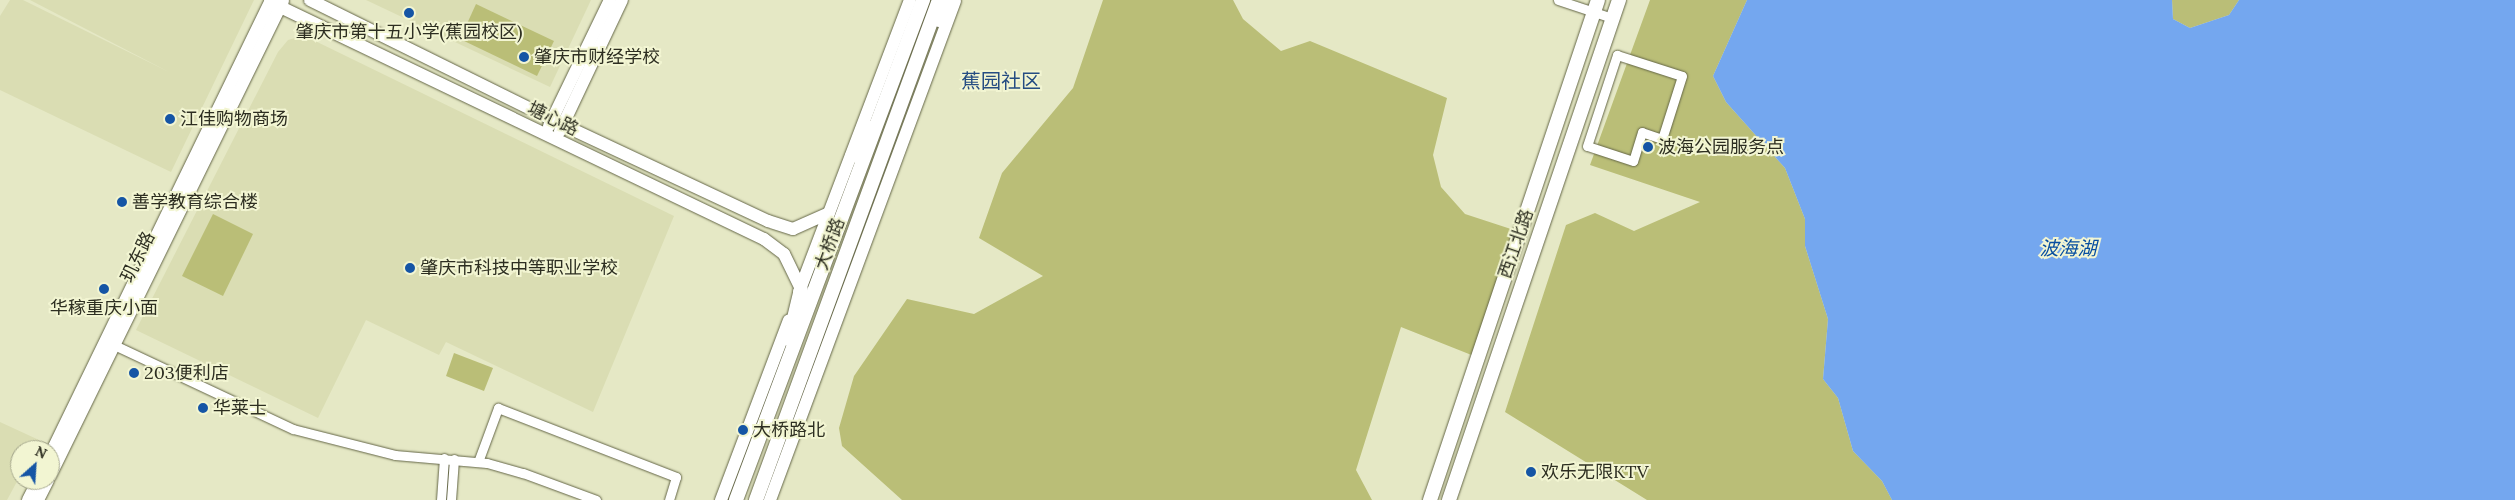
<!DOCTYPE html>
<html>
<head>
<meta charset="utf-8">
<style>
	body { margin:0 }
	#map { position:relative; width:2515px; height:500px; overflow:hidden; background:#e5e8c5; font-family:Lora,"Noto Sans SC",serif }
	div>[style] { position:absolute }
	.built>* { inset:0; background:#daddb3 }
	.green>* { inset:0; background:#babe77 }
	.water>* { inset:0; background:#74a7ef }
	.roads { filter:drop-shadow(0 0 1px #646647) drop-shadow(0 0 1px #646647) }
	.street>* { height:9px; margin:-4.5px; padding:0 4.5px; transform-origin:4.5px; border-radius:4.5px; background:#fff }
	.secondary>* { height:12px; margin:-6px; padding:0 6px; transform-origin:6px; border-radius:6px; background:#fff }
	.primary>* { height:14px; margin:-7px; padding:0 7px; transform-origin:7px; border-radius:7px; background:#fff }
	.dots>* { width:14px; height:14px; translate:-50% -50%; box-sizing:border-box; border:2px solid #f2f5d2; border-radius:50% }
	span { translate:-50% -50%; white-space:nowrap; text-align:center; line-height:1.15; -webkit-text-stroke:4px #f2f5d2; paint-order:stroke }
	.poi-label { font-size:18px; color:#2d2e21 }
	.left { translate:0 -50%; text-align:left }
	.street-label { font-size:18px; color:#2d2e21 }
	.water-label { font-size:19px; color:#074ea0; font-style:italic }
	.quarter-label { font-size:20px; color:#264d82 }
	.north { position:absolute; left:10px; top:440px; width:50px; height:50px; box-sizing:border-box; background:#f2f5d2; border:1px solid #a3a58b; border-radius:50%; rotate:26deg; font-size:14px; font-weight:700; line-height:20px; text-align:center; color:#2d2e21 }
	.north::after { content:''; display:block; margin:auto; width:18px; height:22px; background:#1555a5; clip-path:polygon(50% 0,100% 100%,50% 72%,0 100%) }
</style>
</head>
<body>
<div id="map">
	<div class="built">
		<i style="clip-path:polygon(10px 0,23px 0,169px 72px,30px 0,254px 0,171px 172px,0 90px,0 16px)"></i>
		<i style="clip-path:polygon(366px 0,591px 0,550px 87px)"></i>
		<i style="clip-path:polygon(298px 37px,309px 38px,674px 216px,593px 412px,446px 342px,439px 355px,366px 320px,318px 418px,136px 330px,278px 52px,288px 40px)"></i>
		<i style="clip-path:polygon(0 422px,39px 440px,34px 450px,20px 450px,20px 476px,7px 500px,0 500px)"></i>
	</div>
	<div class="green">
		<i style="clip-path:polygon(1103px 0,1233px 0,1243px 19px,1281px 51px,1310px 41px,1447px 98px,1433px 155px,1441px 187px,1465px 214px,1517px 231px,1474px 356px,1401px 327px,1356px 470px,1372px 500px,902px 500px,842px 446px,839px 428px,854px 376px,907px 299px,974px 314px,1043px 276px,979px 238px,1002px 173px,1073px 88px)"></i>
		<i style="clip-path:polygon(1650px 0,1747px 0,1713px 76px,1726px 102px,1785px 168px,1805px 219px,1805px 246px,1828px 319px,1823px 379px,1838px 398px,1853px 451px,1882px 481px,1892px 500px,1647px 500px,1505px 412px,1566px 225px,1595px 213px,1634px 231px,1700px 202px,1590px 165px)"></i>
		<i style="clip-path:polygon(2172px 0,2239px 0,2229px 15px,2190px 28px,2173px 19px)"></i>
		<i style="clip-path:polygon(476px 4px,554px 41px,537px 76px,460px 39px)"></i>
		<i style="clip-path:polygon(213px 214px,253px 234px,223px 296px,182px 276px)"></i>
		<i style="clip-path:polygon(454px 353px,493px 368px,484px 391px,446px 376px)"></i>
	</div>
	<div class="water">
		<i style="clip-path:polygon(1747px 0,2172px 0,2173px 19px,2190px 28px,2229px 15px,2239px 0,2515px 0,2515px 500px,1892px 500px,1882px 481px,1853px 451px,1838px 398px,1823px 379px,1828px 319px,1805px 246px,1805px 219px,1785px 168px,1726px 102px,1713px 76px)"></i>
	</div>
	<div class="roads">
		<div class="street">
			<i style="left:1558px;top:0;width:57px;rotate:18.4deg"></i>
			<i style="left:1617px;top:55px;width:68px;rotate:17.9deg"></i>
			<i style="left:1682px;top:76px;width:66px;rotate:107.6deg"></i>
			<i style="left:1662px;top:139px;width:21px;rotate:-161deg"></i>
			<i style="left:1642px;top:132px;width:30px;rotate:107deg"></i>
			<i style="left:1633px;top:161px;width:48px;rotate:-161.9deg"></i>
			<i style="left:1587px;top:146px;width:96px;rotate:-71.8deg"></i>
			<i style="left:110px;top:343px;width:202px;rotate:25.2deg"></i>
			<i style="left:293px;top:429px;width:105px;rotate:14.3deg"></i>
			<i style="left:395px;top:455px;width:92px;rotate:5deg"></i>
			<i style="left:487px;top:463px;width:37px;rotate:16deg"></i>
			<i style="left:523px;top:473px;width:78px;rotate:20.3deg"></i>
			<i style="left:478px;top:462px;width:58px;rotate:-69.7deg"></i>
			<i style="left:498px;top:408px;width:191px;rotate:21.2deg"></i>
			<i style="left:676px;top:477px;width:24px;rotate:107deg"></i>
			<i style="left:441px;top:500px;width:42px;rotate:-85.9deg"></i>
			<i style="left:451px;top:500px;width:41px;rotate:-85.8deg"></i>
		</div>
		<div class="secondary">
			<i style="left:310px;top:0;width:282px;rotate:26.3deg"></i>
			<i style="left:563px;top:125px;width:226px;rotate:25.1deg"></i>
			<i style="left:768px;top:221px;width:26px;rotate:18deg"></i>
			<i style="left:793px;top:229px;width:39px;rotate:-24deg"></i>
			<i style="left:270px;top:2px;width:548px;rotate:25.63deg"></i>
			<i style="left:764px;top:239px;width:25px;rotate:37deg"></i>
			<i style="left:784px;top:254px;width:39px;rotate:64deg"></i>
			<i style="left:549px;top:126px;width:140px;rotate:-64.2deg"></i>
			<i style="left:560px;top:131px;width:145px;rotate:-64.7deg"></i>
			<i style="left:799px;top:292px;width:312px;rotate:-69.2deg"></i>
			<i style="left:50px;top:455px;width:506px;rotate:-64.09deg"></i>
			<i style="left:50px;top:476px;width:529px;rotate:-63.87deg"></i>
			<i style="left:28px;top:500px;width:22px;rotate:-63deg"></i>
			<i style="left:38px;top:500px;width:22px;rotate:-63deg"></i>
			<i style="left:721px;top:500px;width:192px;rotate:-69.3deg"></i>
			<i style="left:770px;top:500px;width:532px;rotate:-69.66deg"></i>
		</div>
		<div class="primary">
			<i style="left:939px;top:20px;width:23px;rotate:-61deg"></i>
			<i style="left:852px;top:156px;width:33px;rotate:-59deg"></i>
			<i style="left:789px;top:339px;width:51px;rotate:-76.5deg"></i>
			<i style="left:736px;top:500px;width:534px;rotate:-69.49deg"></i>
			<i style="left:756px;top:500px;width:532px;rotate:-69.9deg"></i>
			<i style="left:1430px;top:500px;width:527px;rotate:-71.43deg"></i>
			<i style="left:1449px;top:500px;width:528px;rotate:-71.22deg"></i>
		</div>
	</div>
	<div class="dots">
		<i style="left:409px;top:13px;background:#1555a5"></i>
		<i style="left:524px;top:57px;background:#1555a5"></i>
		<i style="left:170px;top:119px;background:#1555a5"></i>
		<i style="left:1648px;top:147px;background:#1555a5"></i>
		<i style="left:122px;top:202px;background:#1555a5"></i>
		<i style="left:410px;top:268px;background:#1555a5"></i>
		<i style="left:104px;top:289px;background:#1555a5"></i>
		<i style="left:134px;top:373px;background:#1555a5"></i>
		<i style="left:203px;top:408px;background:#1555a5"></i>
		<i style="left:743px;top:430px;background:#1555a5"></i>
		<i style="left:1531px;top:472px;background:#1555a5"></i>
	</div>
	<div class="poi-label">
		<span style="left:409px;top:32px">肇庆市第十五小学(蕉园校区)</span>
		<span class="left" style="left:534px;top:57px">肇庆市财经学校</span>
		<span class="left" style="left:180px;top:119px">江佳购物商场</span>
		<span class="left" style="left:1658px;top:147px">波海公园服务点</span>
		<span class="left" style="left:132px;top:202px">善学教育综合楼</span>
		<span class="left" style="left:420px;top:268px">肇庆市科技中等职业学校</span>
		<span style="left:104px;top:308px">华稼重庆小面</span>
		<span class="left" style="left:144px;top:373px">203便利店</span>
		<span class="left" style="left:213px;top:408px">华莱士</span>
		<span class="left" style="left:753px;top:430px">大桥路北</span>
		<span class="left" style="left:1541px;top:472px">欢乐无限KTV</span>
	</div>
	<div class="street-label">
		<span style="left:553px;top:119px;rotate:26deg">塘心路</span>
		<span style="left:830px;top:244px;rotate:-70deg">大桥路</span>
		<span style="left:1516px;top:244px;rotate:-71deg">西江北路</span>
		<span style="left:138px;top:257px;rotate:-64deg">玑东路</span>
	</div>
	<div class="water-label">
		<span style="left:2068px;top:249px">波海湖</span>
	</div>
	<div class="quarter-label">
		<span style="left:1001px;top:80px">蕉园社区</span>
	</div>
	<div class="north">N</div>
</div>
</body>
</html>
